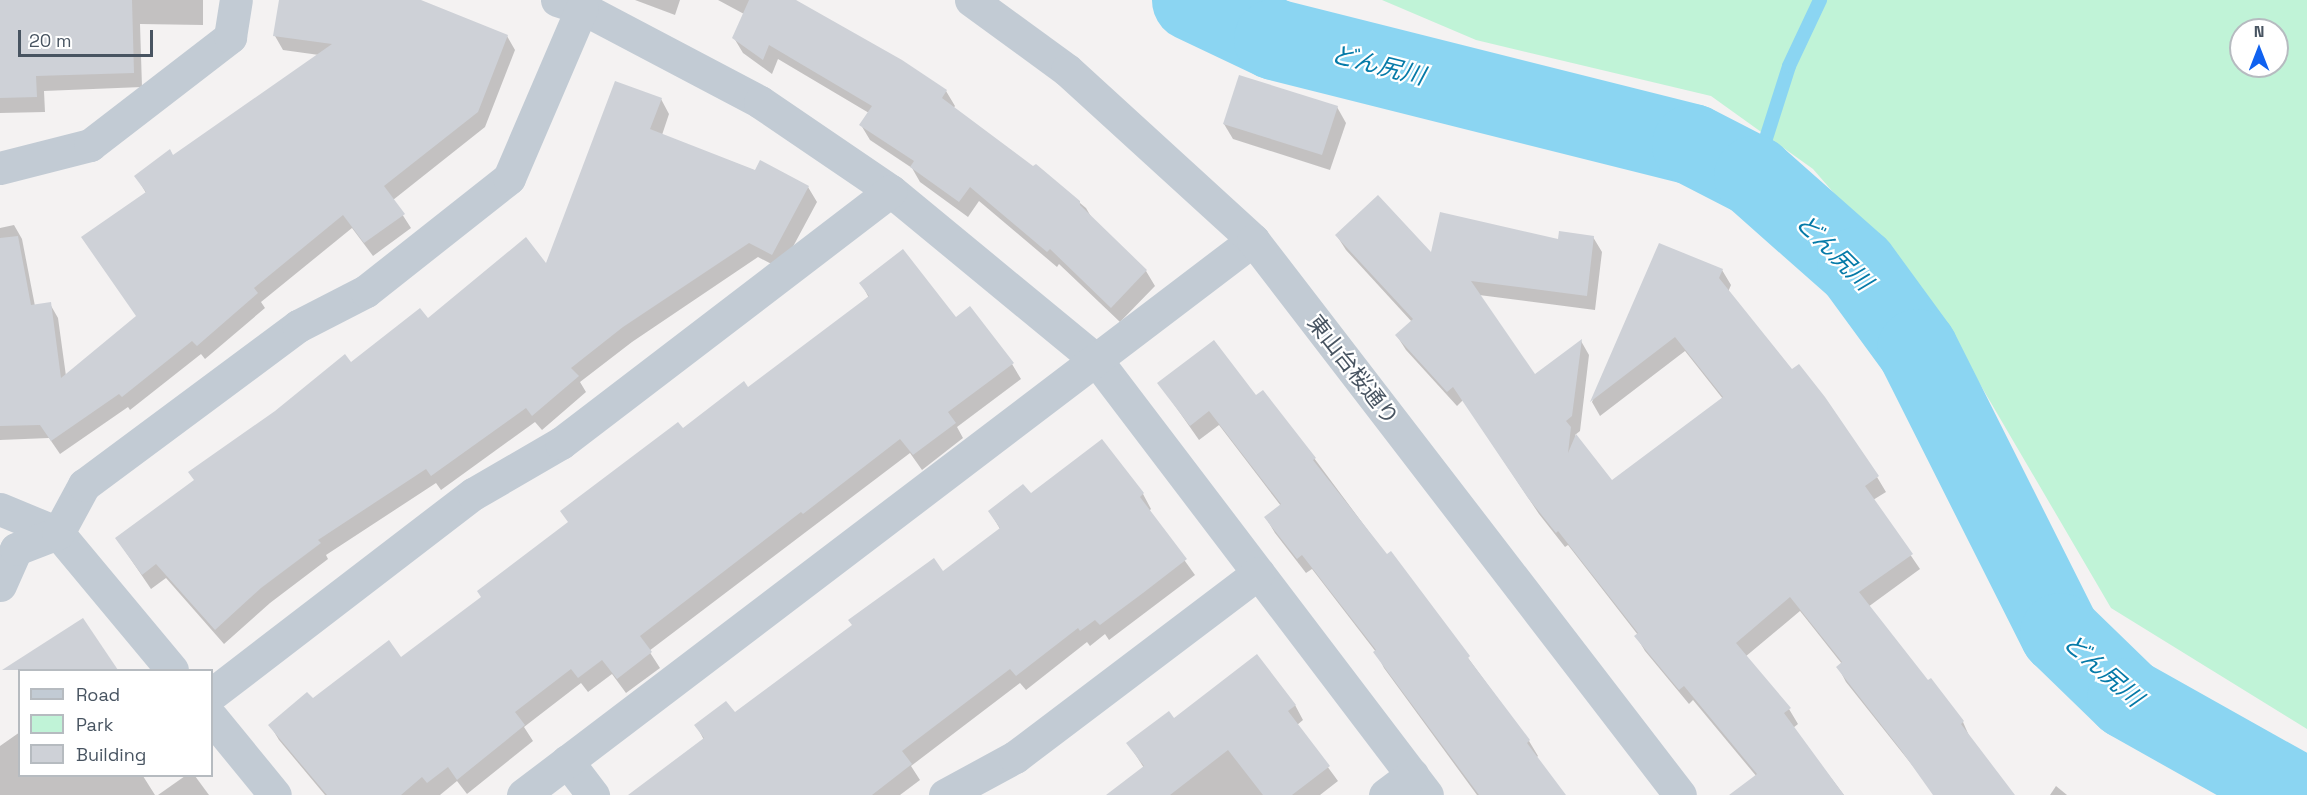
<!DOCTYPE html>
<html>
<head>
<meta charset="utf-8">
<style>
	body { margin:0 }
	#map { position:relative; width:2307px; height:795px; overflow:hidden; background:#f4f2f2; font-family:"Space Grotesk","Noto Sans JP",sans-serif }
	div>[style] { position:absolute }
	.green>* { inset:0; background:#c0f3d7 }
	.shadow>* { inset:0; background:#0003 }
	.stream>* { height:14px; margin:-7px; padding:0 7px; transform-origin:7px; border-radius:7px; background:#8bd5f2 }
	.river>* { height:81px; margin:-40.5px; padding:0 40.5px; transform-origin:40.5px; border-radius:40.5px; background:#8bd5f2 }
	.building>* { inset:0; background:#ced1d7 }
	.minor>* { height:33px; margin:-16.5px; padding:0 16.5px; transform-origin:16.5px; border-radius:16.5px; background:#c2cbd4 }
	.tertiary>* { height:33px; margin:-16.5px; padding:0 16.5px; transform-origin:16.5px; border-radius:16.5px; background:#c2cbd4 }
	span { translate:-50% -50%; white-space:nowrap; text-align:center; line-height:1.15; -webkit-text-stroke:4.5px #fff; paint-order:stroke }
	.street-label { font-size:22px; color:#485461 }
	.water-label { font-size:24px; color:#057aa8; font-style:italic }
	.legend { position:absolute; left:18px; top:669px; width:195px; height:108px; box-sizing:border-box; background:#fff; border:2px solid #b6bbc0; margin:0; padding:8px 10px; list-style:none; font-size:18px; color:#485461 }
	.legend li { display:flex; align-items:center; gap:12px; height:30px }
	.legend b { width:30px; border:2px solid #b6bbc0 }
	.north { position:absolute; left:2229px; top:18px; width:60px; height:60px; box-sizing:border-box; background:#fff; border:2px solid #b6bbc0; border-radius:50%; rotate:0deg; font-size:16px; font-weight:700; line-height:24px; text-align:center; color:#485461 }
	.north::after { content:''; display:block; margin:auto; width:21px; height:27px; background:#1062f0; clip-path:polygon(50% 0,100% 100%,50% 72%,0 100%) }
	.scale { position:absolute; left:18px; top:30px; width:135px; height:27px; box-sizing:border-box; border:3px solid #485461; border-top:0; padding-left:8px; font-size:18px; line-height:21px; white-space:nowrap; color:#485461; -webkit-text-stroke:4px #fff; paint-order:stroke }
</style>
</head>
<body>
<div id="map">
	<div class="green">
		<i style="clip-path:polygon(evenodd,1382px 0,2307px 0,2307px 729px,2111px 608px,1939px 314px,1813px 169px,1711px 96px,1476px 40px,1382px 0,2241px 30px,2277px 30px,2277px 66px,2241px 66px,2241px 30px)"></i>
	</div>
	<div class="shadow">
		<i style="clip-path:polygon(0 0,203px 0,203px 25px,140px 24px,142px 87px,44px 91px,45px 112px,0 113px)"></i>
		<i style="clip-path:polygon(280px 0,417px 0,507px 36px,515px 50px,485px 127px,393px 200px,411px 228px,373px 256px,352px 228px,261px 302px,265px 308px,205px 359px,201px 354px,130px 410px,128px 407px,60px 454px,49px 438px,0 440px,0 228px,14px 225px,22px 239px,35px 306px,50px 304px,58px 318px,66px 376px,137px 318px,146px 193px,136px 176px,173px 157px,319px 55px,283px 50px,275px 36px)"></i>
		<i style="clip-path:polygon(635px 0,680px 0,675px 15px)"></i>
		<i style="clip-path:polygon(718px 0,795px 0,946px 91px,955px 106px,953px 109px,1034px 168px,1036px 166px,1086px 208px,1093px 220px,1146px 271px,1155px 286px,1120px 322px,1059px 264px,1057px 267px,979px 201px,968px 217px,920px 182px,912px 168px,870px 140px,861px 125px,869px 113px,778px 59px,772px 74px,743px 53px,734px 38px,744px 14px)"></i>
		<i style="clip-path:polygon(661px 99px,669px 114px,662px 135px,756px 171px,808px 187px,817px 202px,781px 269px,758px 257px,632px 342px,580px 382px,586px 392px,542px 430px,535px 422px,441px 490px,436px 483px,326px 555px,328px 559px,270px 603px,224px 644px,166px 578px,151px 589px,117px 539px,351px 364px,427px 320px,546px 266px)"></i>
		<i style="clip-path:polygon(1337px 107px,1346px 123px,1330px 170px,1233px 139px,1224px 124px)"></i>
		<i style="clip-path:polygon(1337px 236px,1432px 255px,1593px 237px,1602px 252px,1595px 310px,1479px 295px,1534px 377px,1581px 341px,1589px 355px,1580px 431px,1575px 435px,1612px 482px,1723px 399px,1685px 351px,1600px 416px,1592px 402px,1660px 245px,1722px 270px,1731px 285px,1728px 292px,1877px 477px,1886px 492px,1873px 500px,1920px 569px,1868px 607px,1928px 682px,1963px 722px,1970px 738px,2013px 795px,1936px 795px,1846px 682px,1838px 667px,1842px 664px,1800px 611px,1745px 657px,1789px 709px,1798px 724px,1793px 728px,1844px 795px,1763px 795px,1757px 777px,1693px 700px,1689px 704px,1645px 651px,1636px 636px,1638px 635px,1568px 545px,1565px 547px,1539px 514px,1463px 400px,1457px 406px,1406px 350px,1397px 336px,1412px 322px,1346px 250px)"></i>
		<i style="clip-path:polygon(861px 283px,955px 319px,1012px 364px,1021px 379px,957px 427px,963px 438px,922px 470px,910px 453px,649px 651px,660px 668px,626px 693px,612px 674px,588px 692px,581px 683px,524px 727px,533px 741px,467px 794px,457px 781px,440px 795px,325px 795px,279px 740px,270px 725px,312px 700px,401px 659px,483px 598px,683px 430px,748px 389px,869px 298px)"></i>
		<i style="clip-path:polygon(1159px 383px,1256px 397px,1314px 458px,1387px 556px,1391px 553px,1529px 741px,1538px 756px,1536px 758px,1564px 795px,1477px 795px,1384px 668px,1376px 652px,1312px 569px,1306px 573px,1275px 533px,1266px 518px,1281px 506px,1219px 425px,1199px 440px)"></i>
		<i style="clip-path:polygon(1102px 441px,1143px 494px,1151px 509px,1149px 511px,1195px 575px,1109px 640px,1105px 634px,1090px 646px,1087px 642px,1026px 690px,1020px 683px,911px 766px,920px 780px,900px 795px,649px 795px,704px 740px,696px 725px,735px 714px,943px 573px,1000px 529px,990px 512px,1030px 495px)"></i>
		<i style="clip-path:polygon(82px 620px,117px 670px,26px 670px,20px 660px)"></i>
		<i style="clip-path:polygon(1295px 705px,1303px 720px,1297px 725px,1338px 781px,1320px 795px,1108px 795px,1144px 768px,1128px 743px,1174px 720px)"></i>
		<i style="clip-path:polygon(20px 732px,20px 776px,143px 776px,155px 795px,0 795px,0 746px)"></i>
		<i style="clip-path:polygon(185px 776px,195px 776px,209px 795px,158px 795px)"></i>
		<i style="clip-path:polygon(2056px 786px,2067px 795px,2050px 795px)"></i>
	</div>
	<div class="stream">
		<i style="left:1754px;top:176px;width:115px;rotate:-72.3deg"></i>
		<i style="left:1789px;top:66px;width:73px;rotate:-64.8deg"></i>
	</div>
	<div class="river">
		<i style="left:1192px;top:0;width:91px;rotate:25.4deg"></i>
		<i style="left:1274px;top:39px;width:431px;rotate:14.1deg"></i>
		<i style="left:1692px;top:144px;width:70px;rotate:27.3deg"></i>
		<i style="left:1754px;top:176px;width:137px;rotate:41.5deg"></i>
		<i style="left:1857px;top:267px;width:102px;rotate:53.8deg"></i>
		<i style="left:1917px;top:349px;width:318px;rotate:63.3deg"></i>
		<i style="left:2060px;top:633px;width:93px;rotate:44.1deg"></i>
		<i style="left:2127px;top:698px;width:198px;rotate:29.3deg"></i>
	</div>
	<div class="building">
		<i style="clip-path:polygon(0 0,132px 0,134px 73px,36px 76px,37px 97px,0 98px)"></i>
		<i style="clip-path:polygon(279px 0,421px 0,508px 35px,478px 112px,384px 186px,405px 214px,364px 243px,343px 215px,254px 288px,258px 293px,197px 346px,192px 341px,122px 397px,119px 394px,51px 441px,40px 425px,0 426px,0 238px,18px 236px,31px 305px,51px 302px,61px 378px,136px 316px,81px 237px,146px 192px,134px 176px,170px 149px,173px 155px,332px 44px,273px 36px)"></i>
		<i style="clip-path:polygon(749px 0,796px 0,902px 60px,947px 90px,942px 98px,1033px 166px,1036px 164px,1080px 201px,1080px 205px,1147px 270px,1111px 308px,1050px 249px,1047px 252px,970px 187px,959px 202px,910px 167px,914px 161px,859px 125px,872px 106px,769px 45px,763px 60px,732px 38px)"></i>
		<i style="clip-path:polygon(1239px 75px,1338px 106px,1322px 155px,1223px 124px)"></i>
		<i style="clip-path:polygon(615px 81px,662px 98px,650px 129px,755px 170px,760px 160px,809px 186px,772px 255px,749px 243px,623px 327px,571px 368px,579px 376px,532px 416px,526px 408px,431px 476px,426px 469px,318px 540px,321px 543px,261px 588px,215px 630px,156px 564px,142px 575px,115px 538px,194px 480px,188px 472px,275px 411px,345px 354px,351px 362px,420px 308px,428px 318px,526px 237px,546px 263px)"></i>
		<i style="clip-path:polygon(1378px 195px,1431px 252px,1440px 212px,1558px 239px,1559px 231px,1594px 236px,1587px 296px,1471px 281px,1535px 374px,1582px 339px,1572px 416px,1566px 421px,1571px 427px,1568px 453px,1576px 434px,1612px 480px,1723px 397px,1675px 337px,1590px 402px,1659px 243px,1723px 269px,1719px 278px,1792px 369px,1799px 364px,1825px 397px,1879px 476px,1865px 486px,1913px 554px,1859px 592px,1928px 680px,1931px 678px,1964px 721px,1961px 724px,2015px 795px,1933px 795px,1901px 750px,1836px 667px,1842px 662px,1790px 597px,1736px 643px,1791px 708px,1784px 713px,1844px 795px,1729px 795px,1757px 774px,1684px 686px,1679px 690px,1634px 636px,1638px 633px,1558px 531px,1556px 533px,1528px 498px,1453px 387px,1447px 392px,1395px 335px,1413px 319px,1335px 235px)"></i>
		<i style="clip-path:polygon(903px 249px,956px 317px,970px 306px,1014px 363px,948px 412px,956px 423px,913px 455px,900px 439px,803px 514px,801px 512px,640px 636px,652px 652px,617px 679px,602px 660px,578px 678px,571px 669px,515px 712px,525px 725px,457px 780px,448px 767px,427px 783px,422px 777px,401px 795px,327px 795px,268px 725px,307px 692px,313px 698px,389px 640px,401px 657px,481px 597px,477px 591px,568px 522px,560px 511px,678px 422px,683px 428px,744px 381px,748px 387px,869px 296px,859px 283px)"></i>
		<i style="clip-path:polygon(1214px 340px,1256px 395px,1263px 390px,1316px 458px,1313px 460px,1387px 554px,1391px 551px,1470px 656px,1468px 658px,1530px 740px,1527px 743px,1566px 795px,1479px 795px,1373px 652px,1376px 650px,1302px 555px,1297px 559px,1264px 517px,1281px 504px,1209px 411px,1190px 426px,1157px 383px)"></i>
		<i style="clip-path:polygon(1102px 439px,1144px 493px,1140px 497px,1187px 559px,1143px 593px,1100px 625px,1095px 620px,1080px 631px,1078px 628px,1016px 676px,1010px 669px,902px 751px,912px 764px,872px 795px,628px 795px,704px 738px,694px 725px,726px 701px,735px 712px,852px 625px,848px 620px,934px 558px,943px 571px,1000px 528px,988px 511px,1023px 484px,1031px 493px)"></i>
		<i style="clip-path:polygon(83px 618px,118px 670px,2px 670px)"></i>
		<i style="clip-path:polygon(1257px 654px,1296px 705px,1288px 711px,1330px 766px,1292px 795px,1263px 795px,1228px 750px,1170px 795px,1106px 795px,1144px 766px,1126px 743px,1169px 711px,1174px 718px)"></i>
	</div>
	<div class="minor">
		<i style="left:557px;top:0;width:26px;rotate:18deg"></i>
		<i style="left:582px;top:8px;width:201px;rotate:27.8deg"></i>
		<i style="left:760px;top:102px;width:158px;rotate:34.2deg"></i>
		<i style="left:891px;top:191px;width:267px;rotate:39.5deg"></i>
		<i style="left:1097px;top:361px;width:545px;rotate:52.75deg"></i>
		<i style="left:0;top:168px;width:93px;rotate:-14.3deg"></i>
		<i style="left:90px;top:145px;width:177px;rotate:-37.6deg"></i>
		<i style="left:230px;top:37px;width:37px;rotate:-81deg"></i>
		<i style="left:0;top:509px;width:63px;rotate:22.5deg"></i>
		<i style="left:58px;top:533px;width:178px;rotate:50.2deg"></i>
		<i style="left:0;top:585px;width:39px;rotate:-66deg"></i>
		<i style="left:16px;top:549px;width:45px;rotate:-20.9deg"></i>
		<i style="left:58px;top:533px;width:55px;rotate:-61.6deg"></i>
		<i style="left:84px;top:485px;width:267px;rotate:-36.6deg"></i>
		<i style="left:298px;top:326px;width:76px;rotate:-27.2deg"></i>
		<i style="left:366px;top:291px;width:182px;rotate:-38.3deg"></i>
		<i style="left:509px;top:178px;width:185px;rotate:-66.8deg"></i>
		<i style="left:212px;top:694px;width:329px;rotate:-37.5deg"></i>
		<i style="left:473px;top:494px;width:102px;rotate:-30.1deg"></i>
		<i style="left:561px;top:443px;width:415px;rotate:-37.4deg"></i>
		<i style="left:212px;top:718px;width:99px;rotate:50.7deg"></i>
		<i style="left:567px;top:761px;width:43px;rotate:52.6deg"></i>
		<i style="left:523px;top:795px;width:917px;rotate:-37.24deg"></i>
		<i style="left:945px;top:795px;width:80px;rotate:-28.5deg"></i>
		<i style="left:1015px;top:757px;width:305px;rotate:-37.1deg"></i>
		<i style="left:1385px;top:795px;width:34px;rotate:-37deg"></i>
	</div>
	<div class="tertiary">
		<i style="left:971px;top:0;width:119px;rotate:36.1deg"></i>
		<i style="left:1067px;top:70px;width:252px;rotate:42.4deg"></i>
		<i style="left:1253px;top:240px;width:700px;rotate:52.43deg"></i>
	</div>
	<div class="street-label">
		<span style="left:1353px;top:370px;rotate:52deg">東山台桜通り</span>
	</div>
	<div class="water-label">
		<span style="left:1378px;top:65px;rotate:14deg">どん尻川</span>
		<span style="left:1834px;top:252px;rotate:45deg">どん尻川</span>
		<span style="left:2103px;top:670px;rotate:41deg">どん尻川</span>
	</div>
	<ul class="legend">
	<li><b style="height:8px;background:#c2cbd4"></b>Road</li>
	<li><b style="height:16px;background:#c0f3d7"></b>Park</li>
	<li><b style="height:16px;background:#ced1d7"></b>Building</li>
	</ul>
	<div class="north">N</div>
	<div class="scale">20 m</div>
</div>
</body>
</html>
